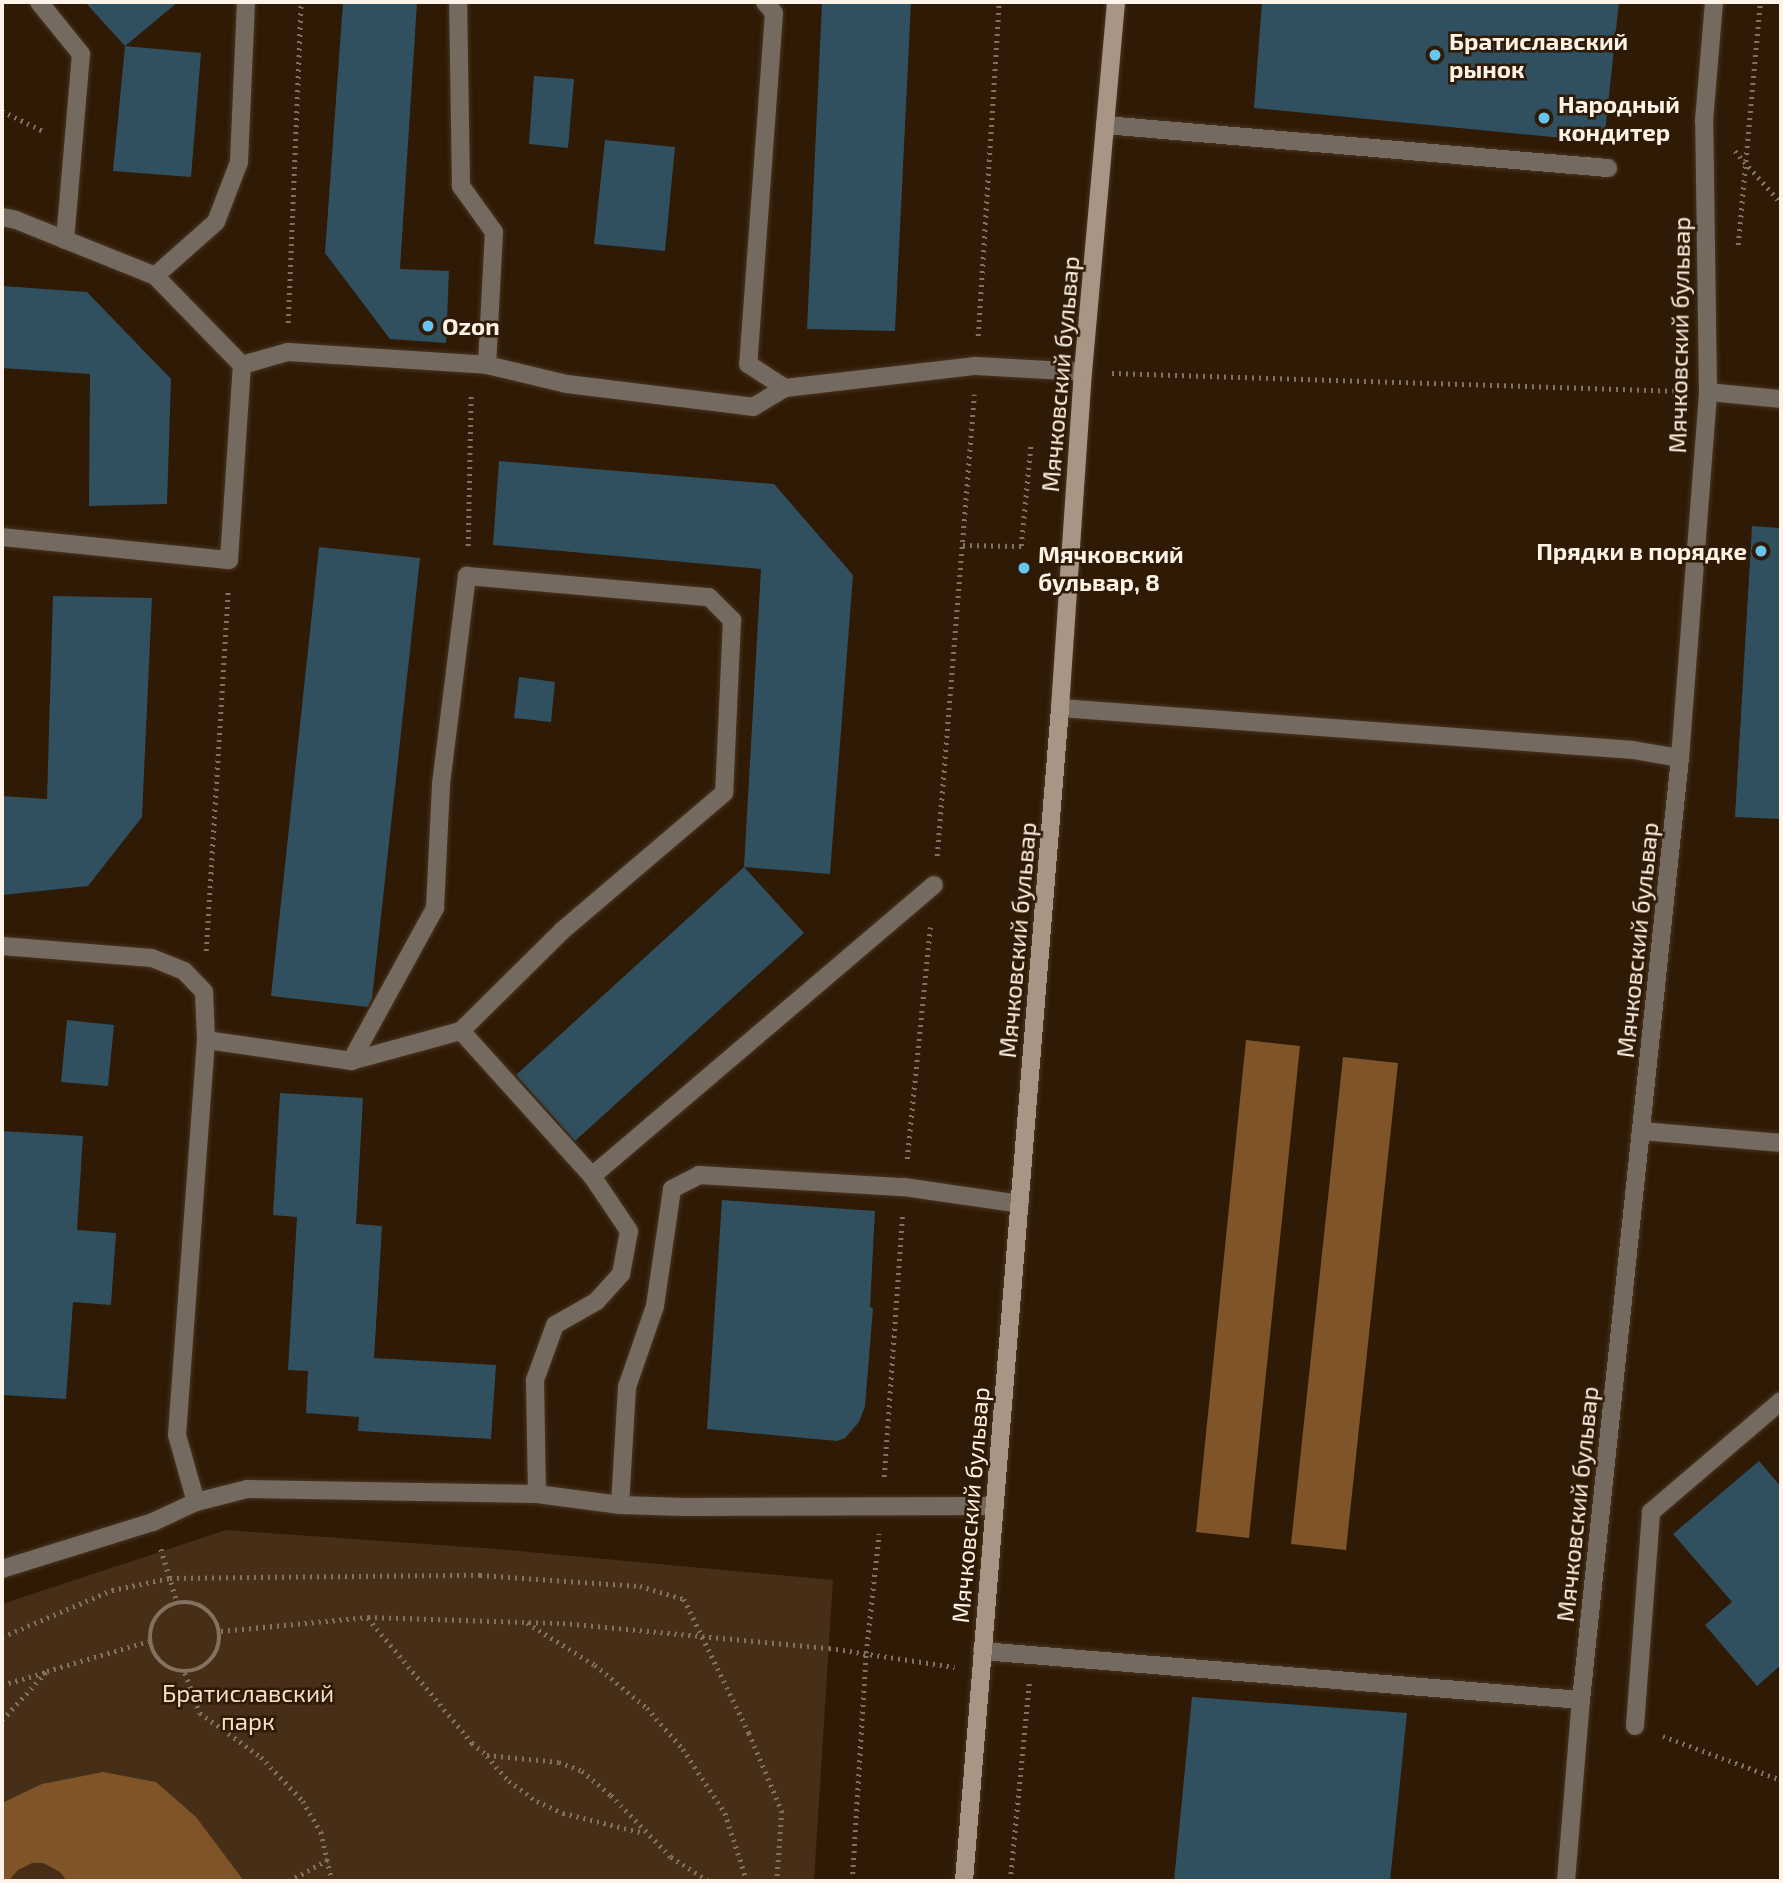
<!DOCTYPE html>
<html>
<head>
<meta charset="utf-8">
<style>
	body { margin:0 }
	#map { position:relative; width:1783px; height:1883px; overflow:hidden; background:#2f1a05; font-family:"Exo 2",sans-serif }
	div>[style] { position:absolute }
	.green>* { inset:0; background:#462e17 }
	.water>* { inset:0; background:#7f5429 }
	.building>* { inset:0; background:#305060 }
	.path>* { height:4.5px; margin-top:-2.25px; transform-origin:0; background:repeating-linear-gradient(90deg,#837261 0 2px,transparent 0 7px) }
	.path>.ring { margin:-2.25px; padding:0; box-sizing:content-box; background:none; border:4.5px solid #837261; border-radius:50% }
	.roads { filter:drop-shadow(0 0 2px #483420) drop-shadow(0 0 2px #483420) }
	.lane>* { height:18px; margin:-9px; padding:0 9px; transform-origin:9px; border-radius:9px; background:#756a60 }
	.street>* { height:18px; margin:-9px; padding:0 9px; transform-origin:9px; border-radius:9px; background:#756a60 }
	.secondary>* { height:18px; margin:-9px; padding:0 9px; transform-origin:9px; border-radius:9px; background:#a79585 }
	.dots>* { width:19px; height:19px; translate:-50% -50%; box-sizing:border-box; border:4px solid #2f1a05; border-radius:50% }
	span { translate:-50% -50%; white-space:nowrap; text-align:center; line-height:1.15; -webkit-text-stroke:5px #2f1a05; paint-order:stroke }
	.poi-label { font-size:24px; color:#fef3e8; font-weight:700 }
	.left { translate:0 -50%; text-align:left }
	.right { translate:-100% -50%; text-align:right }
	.street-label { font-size:24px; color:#fef3e8 }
	.park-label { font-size:24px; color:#f9dec5 }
	.frame { position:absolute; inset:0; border:4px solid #fef3e8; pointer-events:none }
</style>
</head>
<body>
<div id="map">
	<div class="green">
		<i style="clip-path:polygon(226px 1530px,497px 1549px,833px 1580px,814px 1881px,2px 1881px,2px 1604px)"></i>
	</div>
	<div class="water">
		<i style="clip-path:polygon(1246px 1040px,1300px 1046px,1249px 1538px,1196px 1532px)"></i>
		<i style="clip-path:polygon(1343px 1057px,1398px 1063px,1346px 1550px,1291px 1544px)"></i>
		<i style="clip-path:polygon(103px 1772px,156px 1782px,196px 1817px,244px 1881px,67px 1881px,60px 1872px,43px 1863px,32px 1863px,18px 1870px,8px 1881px,2px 1881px,2px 1803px,42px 1784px)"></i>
	</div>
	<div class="building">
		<i style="clip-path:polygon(85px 2px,178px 2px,125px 46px,201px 53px,191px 177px,113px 171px,125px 46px)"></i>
		<i style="clip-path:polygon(343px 2px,417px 2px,400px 269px,449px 271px,446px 343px,390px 339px,325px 253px)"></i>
		<i style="clip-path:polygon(822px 2px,911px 2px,895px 331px,807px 329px)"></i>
		<i style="clip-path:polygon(1262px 2px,1619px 2px,1604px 142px,1254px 108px)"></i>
		<i style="clip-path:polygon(534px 76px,574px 79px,568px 148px,529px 144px)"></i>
		<i style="clip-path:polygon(605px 140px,675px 147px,665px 251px,594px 244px)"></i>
		<i style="clip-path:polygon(2px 286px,87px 292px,171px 379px,167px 504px,89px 506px,90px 374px,2px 368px)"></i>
		<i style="clip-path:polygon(499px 461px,774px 484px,853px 575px,830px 874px,744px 867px,804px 933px,575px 1141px,516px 1075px,744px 867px,761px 569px,493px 545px)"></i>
		<i style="clip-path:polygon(1752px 526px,1781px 528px,1781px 819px,1735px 817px)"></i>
		<i style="clip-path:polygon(319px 547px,420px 558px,372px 999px,368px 1007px,271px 996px)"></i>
		<i style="clip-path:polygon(53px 596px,152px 598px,142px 817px,88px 886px,2px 895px,2px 796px,47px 799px)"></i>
		<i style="clip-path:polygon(519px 677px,555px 682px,551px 722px,514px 718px)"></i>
		<i style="clip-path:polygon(67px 1020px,114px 1025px,108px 1086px,61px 1082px)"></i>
		<i style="clip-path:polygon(280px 1093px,363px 1098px,356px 1224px,382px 1226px,374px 1358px,496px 1365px,491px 1439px,358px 1431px,359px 1417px,306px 1413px,308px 1371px,288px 1370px,297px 1217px,273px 1215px)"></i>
		<i style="clip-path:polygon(2px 1131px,83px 1136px,77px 1230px,116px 1233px,111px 1305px,73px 1302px,66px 1399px,2px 1395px)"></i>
		<i style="clip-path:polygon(722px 1200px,875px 1211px,870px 1307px,873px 1308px,865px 1406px,859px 1422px,845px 1438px,837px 1441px,707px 1429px)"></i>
		<i style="clip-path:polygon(1759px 1461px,1781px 1487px,1781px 1665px,1757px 1686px,1705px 1625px,1732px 1602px,1673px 1534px)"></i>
		<i style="clip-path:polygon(1192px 1697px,1407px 1713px,1390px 1881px,1174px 1881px)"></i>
	</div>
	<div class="path">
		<i style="left:2px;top:111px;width:48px;rotate:26deg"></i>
		<i style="left:1735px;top:151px;width:69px;rotate:48.5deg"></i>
		<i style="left:1738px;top:245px;width:244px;rotate:-84.8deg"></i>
		<i style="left:288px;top:323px;width:321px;rotate:-87.7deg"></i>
		<i style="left:978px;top:336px;width:335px;rotate:-86.4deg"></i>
		<i style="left:1112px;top:373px;width:569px;rotate:1.81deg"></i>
		<i style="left:963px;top:545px;width:58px;rotate:1deg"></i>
		<i style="left:1021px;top:546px;width:103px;rotate:-84.5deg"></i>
		<i style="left:468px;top:546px;width:152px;rotate:-88.9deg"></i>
		<i style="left:937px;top:856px;width:463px;rotate:-85.4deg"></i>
		<i style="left:206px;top:951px;width:363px;rotate:-86.5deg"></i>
		<i style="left:907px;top:1159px;width:233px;rotate:-84.3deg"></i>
		<i style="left:884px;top:1477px;width:261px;rotate:-86deg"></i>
		<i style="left:161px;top:1549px;width:55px;rotate:73.2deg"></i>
		<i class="ring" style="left:150px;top:1602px;width:65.5px;height:65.5px"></i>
		<i style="left:368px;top:1618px;width:163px;rotate:50.2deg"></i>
		<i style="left:472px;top:1743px;width:19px;rotate:39deg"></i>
		<i style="left:487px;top:1755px;width:72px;rotate:5.6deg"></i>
		<i style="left:559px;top:1762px;width:25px;rotate:21deg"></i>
		<i style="left:582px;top:1771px;width:38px;rotate:40deg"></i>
		<i style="left:611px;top:1795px;width:86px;rotate:45.9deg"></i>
		<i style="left:671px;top:1857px;width:45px;rotate:32.3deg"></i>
		<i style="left:527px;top:1623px;width:80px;rotate:31.7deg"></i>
		<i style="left:595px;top:1665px;width:67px;rotate:39.6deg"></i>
		<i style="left:647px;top:1708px;width:55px;rotate:48.7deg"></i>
		<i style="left:683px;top:1749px;width:77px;rotate:56.7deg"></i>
		<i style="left:725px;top:1813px;width:71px;rotate:72.1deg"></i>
		<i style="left:221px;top:1631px;width:148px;rotate:-5.4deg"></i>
		<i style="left:368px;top:1617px;width:195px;rotate:1.8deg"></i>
		<i style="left:563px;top:1623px;width:267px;rotate:5.4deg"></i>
		<i style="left:829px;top:1648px;width:127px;rotate:8.6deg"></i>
		<i style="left:2px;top:1637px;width:120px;rotate:-23.1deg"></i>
		<i style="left:112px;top:1590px;width:59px;rotate:-11.7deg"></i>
		<i style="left:170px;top:1578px;width:310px;rotate:-0.6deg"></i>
		<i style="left:480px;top:1575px;width:160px;rotate:3.9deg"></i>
		<i style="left:640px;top:1586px;width:46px;rotate:16.5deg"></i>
		<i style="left:684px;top:1599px;width:149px;rotate:64.1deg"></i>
		<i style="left:749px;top:1733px;width:85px;rotate:67.1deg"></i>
		<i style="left:782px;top:1811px;width:70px;rotate:94.1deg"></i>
		<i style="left:185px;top:1673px;width:43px;rotate:69.4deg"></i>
		<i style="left:200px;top:1713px;width:75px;rotate:35.8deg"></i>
		<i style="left:261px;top:1757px;width:61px;rotate:46.3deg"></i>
		<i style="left:303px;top:1801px;width:36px;rotate:60deg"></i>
		<i style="left:321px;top:1832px;width:50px;rotate:77.3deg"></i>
		<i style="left:2px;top:1685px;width:46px;rotate:-16.5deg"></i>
		<i style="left:2px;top:1720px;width:67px;rotate:-47.4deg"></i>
		<i style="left:47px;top:1671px;width:106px;rotate:-16.4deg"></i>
		<i style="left:1663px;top:1736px;width:126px;rotate:20.4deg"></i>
		<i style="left:487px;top:1756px;width:33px;rotate:49deg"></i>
		<i style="left:509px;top:1781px;width:34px;rotate:36deg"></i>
		<i style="left:537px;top:1801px;width:29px;rotate:25deg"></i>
		<i style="left:563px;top:1813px;width:83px;rotate:13.9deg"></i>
		<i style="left:289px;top:1881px;width:46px;rotate:-28.8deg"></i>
		<i style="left:852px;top:1881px;width:228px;rotate:-86.5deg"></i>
		<i style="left:866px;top:1653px;width:120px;rotate:-83.8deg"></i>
		<i style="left:1010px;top:1881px;width:199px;rotate:-84.5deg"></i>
	</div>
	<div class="roads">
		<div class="lane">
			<i style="left:39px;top:2px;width:67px;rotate:51.1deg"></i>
			<i style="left:81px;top:54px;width:187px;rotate:94.9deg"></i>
			<i style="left:765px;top:2px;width:14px;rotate:51deg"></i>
			<i style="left:774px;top:13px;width:352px;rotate:94.2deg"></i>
			<i style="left:748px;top:364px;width:44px;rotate:33deg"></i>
			<i style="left:785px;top:388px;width:192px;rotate:-6.6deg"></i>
			<i style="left:976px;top:366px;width:107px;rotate:3.2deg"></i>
			<i style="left:1105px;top:125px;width:505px;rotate:4.89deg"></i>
			<i style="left:2px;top:217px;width:14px;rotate:12deg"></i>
			<i style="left:16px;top:220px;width:150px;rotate:21.9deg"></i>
			<i style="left:155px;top:276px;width:81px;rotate:-41.5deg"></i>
			<i style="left:216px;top:222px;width:64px;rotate:-69deg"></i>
			<i style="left:239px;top:162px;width:160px;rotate:-87.5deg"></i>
			<i style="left:242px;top:365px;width:48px;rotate:-15.8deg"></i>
			<i style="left:288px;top:352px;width:199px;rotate:3.7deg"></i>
			<i style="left:487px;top:365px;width:133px;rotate:-87deg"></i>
			<i style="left:494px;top:232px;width:57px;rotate:-125.7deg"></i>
			<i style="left:461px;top:186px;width:184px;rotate:-90.9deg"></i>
			<i style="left:487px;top:365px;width:82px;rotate:13.4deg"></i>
			<i style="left:567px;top:384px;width:187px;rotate:7deg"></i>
			<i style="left:753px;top:407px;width:37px;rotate:-31deg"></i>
			<i style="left:1708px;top:392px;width:73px;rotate:5.5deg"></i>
			<i style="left:2px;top:537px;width:228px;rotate:5.8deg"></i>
			<i style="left:229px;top:560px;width:195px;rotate:-86.2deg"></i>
			<i style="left:242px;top:365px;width:124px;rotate:-134.3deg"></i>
			<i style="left:1060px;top:708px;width:575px;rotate:4.19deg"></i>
			<i style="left:1633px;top:750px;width:48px;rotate:9.7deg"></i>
			<i style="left:2px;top:946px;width:150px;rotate:4.6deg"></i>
			<i style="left:152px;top:958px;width:35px;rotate:22deg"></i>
			<i style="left:184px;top:971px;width:29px;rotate:46deg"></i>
			<i style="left:204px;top:992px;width:48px;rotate:87.6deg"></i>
			<i style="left:206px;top:1040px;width:396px;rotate:94.2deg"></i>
			<i style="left:177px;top:1435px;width:70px;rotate:74.2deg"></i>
			<i style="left:206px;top:1040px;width:147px;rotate:8.2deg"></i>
			<i style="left:351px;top:1061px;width:175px;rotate:-61.2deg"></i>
			<i style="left:435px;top:908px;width:124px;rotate:-87.2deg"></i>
			<i style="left:441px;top:784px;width:210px;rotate:-82.9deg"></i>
			<i style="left:467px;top:576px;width:243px;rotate:5deg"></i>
			<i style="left:709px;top:597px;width:33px;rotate:45deg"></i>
			<i style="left:732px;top:620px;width:173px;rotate:92.6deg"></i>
			<i style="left:724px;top:793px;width:213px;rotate:139.6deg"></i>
			<i style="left:562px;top:931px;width:142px;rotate:135.3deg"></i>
			<i style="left:351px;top:1061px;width:114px;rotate:-15.3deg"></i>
			<i style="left:461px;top:1031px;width:195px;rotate:47.9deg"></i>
			<i style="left:592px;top:1176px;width:66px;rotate:56.1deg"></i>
			<i style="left:629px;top:1231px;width:44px;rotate:100.5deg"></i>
			<i style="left:621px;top:1274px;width:36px;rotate:132deg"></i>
			<i style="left:597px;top:1301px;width:48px;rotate:150.3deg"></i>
			<i style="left:555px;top:1325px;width:59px;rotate:110deg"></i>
			<i style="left:535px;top:1380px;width:114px;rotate:89deg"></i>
			<i style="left:1642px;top:1131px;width:140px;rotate:4.9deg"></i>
			<i style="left:592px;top:1176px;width:449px;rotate:-40.4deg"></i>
			<i style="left:620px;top:1505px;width:118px;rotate:-86.6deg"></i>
			<i style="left:627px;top:1387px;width:86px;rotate:-70.9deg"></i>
			<i style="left:655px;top:1306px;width:118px;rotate:-81.7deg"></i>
			<i style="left:672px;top:1189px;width:30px;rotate:-27deg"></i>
			<i style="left:699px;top:1175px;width:205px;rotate:3.4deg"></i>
			<i style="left:904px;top:1187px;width:117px;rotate:8.3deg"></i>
			<i style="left:2px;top:1569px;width:158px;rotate:-17.3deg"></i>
			<i style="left:153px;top:1522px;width:47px;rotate:-24.9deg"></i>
			<i style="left:196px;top:1502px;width:53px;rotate:-14.3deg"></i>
			<i style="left:247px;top:1489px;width:290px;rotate:1deg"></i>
			<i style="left:537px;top:1494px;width:84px;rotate:7.5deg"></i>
			<i style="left:620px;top:1505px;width:64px;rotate:1.8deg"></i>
			<i style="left:684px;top:1507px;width:310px;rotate:-0.2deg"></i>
			<i style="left:982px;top:1651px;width:601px;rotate:4.68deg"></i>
			<i style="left:1635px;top:1726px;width:215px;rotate:-85.7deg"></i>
			<i style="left:1651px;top:1512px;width:171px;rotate:-40.5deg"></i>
		</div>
		<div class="street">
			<i style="left:1566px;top:1881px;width:182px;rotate:-85.3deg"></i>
			<i style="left:1581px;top:1700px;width:947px;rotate:-84deg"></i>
			<i style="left:1680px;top:758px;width:367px;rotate:-85.6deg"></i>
			<i style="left:1708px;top:392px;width:271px;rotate:-90.8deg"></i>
			<i style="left:1704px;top:121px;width:119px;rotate:-85.2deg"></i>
		</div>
		<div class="secondary">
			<i style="left:964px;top:1881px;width:1177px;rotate:-85.32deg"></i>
			<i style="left:1060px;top:708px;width:337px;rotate:-86.1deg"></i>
			<i style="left:1083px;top:372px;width:371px;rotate:-84.9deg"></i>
		</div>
	</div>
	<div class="dots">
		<i style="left:1435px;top:55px;background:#68c4f0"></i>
		<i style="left:1544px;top:118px;background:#68c4f0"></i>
		<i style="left:428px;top:326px;background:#68c4f0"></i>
		<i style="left:1761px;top:551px;background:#68c4f0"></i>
		<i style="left:1024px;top:568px;background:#68c4f0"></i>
	</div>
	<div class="poi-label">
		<span class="left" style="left:1449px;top:55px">Братиславский<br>рынок</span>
		<span class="left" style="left:1558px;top:118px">Народный<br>кондитер</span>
		<span class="left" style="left:442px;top:326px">Ozon</span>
		<span class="right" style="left:1747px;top:551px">Прядки в порядке</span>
		<span class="left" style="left:1038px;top:568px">Мячковский<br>бульвар, 8</span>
	</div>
	<div class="street-label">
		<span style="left:1679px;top:335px;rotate:-89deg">Мячковский бульвар</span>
		<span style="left:1060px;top:374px;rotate:-85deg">Мячковский бульвар</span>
		<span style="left:1017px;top:940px;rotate:-85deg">Мячковский бульвар</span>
		<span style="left:1637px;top:940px;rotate:-84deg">Мячковский бульвар</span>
		<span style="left:1577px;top:1504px;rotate:-84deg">Мячковский бульвар</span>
		<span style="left:970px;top:1505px;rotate:-85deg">Мячковский бульвар</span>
	</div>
	<div class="park-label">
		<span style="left:248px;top:1707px">Братиславский<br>парк</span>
	</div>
	<div class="frame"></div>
</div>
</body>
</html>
